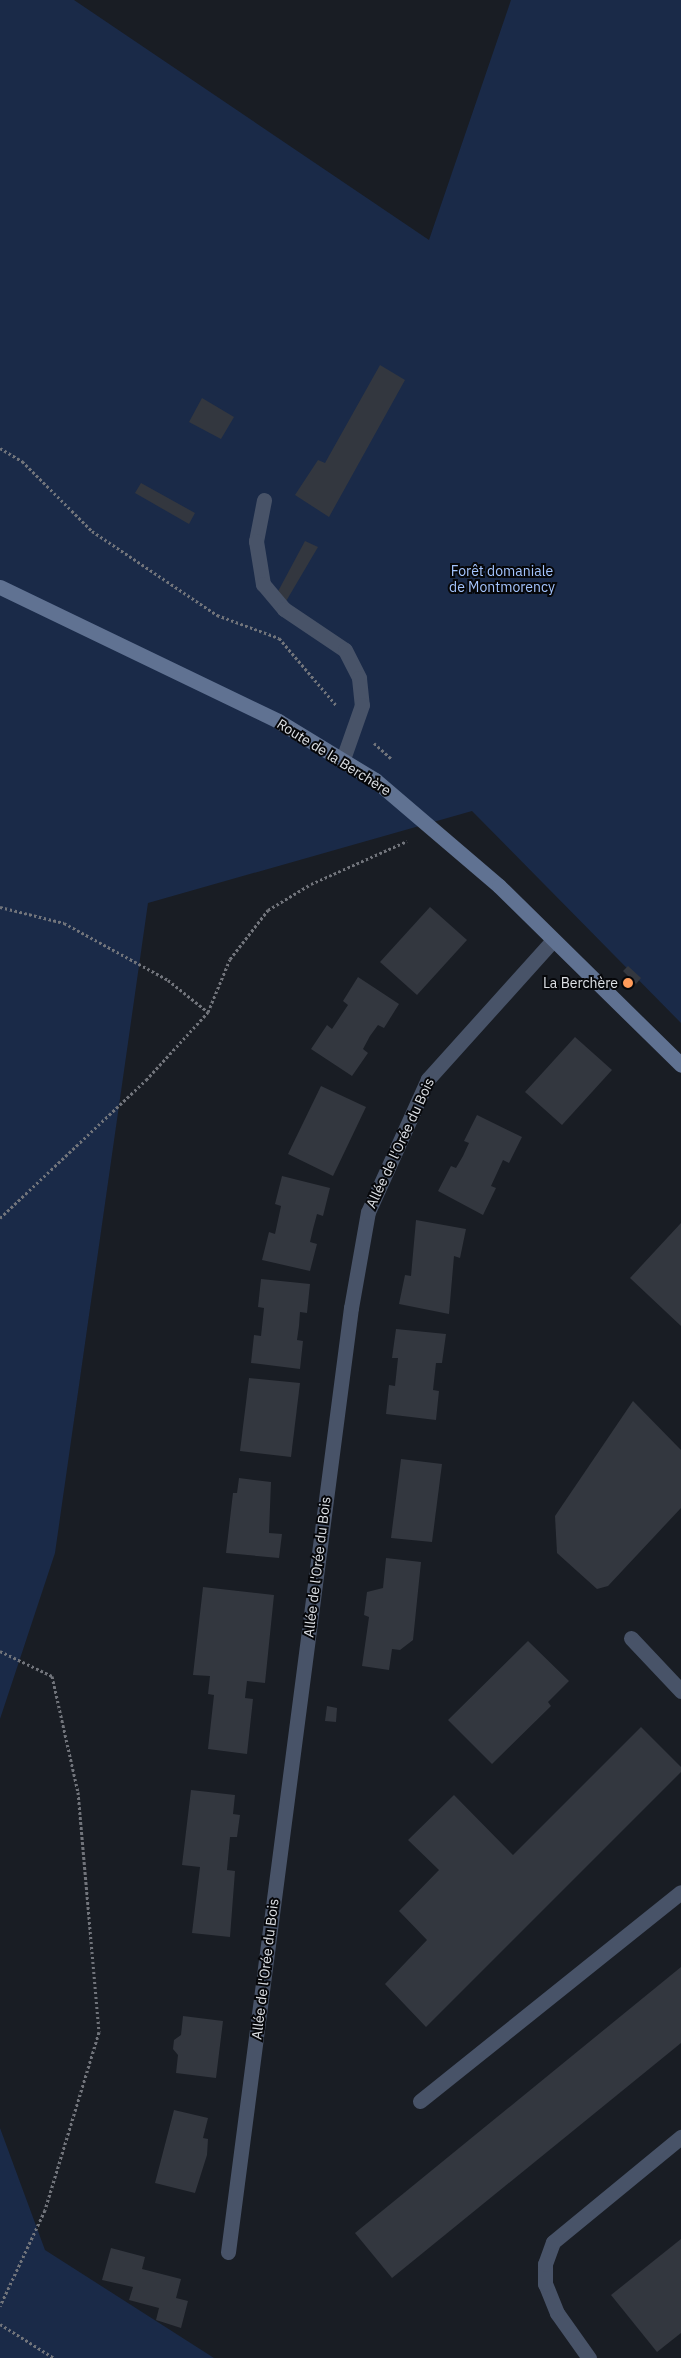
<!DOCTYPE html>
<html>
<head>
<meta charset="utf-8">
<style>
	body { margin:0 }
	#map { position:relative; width:681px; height:2358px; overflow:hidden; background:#191d24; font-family:"IBM Plex Sans",sans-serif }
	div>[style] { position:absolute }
	.green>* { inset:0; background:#1a2a48 }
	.building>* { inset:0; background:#33373f }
	.path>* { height:3px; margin-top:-1.5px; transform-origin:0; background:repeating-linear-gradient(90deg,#71747b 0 2.5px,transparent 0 5px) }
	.lane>* { height:15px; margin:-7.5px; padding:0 7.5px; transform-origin:7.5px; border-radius:7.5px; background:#485368 }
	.street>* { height:15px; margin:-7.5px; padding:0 7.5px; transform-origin:7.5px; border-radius:7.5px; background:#485368 }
	.secondary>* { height:15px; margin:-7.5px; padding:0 7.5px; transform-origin:7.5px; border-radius:7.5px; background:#607292 }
	.dots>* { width:14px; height:14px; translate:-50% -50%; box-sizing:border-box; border:2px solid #06070a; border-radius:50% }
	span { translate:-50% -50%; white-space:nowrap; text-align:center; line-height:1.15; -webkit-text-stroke:4px #06070a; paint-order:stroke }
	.park-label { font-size:14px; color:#a4c4fd }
	.street-label { font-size:14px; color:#dde0e5 }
	.poi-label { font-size:14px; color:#dde0e5 }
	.right { translate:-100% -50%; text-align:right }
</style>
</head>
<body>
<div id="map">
	<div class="green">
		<i style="clip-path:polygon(0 0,74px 0,429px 240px,511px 0,681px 0,681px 1023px,472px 811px,148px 903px,55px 1553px,0 1719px)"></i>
		<i style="clip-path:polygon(0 2128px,45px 2250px,214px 2358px,0 2358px)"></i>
	</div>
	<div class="building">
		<i style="clip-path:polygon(380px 365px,405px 380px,329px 517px,295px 495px,318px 460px,325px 463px)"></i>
		<i style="clip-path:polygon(202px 398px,234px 417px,221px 439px,189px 422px)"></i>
		<i style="clip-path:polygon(141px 483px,195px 513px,189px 524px,135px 493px)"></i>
		<i style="clip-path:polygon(305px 541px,318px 547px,285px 603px,275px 597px)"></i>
		<i style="clip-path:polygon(430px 907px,467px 940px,417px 995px,380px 962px)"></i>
		<i style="clip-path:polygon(628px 966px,641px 978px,636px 984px,623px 971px)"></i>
		<i style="clip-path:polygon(358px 977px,399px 1004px,384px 1028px,378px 1025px,370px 1036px,363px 1049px,368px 1053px,352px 1076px,311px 1049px,327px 1025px,332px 1029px,348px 1005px,343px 1001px)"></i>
		<i style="clip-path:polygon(575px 1037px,612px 1070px,562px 1125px,525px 1092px)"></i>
		<i style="clip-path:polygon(321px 1086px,366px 1107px,333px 1176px,288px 1154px)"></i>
		<i style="clip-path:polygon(477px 1115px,522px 1137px,509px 1163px,503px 1160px,491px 1186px,496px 1188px,483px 1215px,438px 1191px,451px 1166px,456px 1168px,463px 1156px,469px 1143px,464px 1141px)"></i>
		<i style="clip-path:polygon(282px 1176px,330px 1188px,323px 1216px,317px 1214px,313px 1229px,310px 1242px,317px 1244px,310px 1271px,262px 1260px,269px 1232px,275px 1234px,281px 1206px,275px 1204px)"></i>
		<i style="clip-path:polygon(416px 1220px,466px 1229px,460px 1258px,454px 1256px,449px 1314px,399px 1304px,405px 1275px,411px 1276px)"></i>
		<i style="clip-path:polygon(681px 1223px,681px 1326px,630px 1278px)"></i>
		<i style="clip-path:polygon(261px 1279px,310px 1284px,307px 1313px,300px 1312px,299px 1326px,297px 1340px,303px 1341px,300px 1369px,251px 1363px,254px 1335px,261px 1336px,264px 1308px,258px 1307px)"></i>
		<i style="clip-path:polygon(396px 1329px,446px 1334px,442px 1363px,436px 1363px,433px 1390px,439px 1391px,436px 1420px,386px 1414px,389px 1385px,395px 1386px,398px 1358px,392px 1358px)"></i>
		<i style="clip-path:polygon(249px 1378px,300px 1383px,291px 1457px,240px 1451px)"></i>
		<i style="clip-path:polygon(633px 1401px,681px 1450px,681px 1508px,608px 1586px,597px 1589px,557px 1553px,555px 1516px)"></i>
		<i style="clip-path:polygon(401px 1459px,442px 1464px,432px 1542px,391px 1538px)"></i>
		<i style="clip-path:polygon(239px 1478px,271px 1482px,269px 1533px,282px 1534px,279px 1558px,226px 1553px,233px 1493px,237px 1493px)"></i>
		<i style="clip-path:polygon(386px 1558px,421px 1562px,413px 1640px,400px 1650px,392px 1649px,389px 1670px,362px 1666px,369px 1617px,364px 1615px,367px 1592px,383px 1588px)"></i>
		<i style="clip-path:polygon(203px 1587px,274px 1595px,265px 1683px,247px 1681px,245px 1698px,253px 1699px,247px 1754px,208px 1749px,214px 1695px,208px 1694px,210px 1676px,193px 1675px)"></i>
		<i style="clip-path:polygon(528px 1641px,569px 1681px,548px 1702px,551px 1706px,492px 1764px,448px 1720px)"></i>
		<i style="clip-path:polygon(327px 1706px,337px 1708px,336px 1722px,325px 1721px)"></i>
		<i style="clip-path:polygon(641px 1727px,681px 1767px,681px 1772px,426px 2027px,385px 1984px,427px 1940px,399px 1911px,439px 1870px,408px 1840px,454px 1795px,513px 1855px)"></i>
		<i style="clip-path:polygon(191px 1790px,235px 1795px,233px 1814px,240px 1815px,237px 1837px,230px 1837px,227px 1870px,235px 1871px,230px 1937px,192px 1933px,200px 1867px,182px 1865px)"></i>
		<i style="clip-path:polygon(681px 1967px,681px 2043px,392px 2278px,355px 2233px)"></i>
		<i style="clip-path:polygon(183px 2016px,223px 2021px,216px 2078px,176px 2073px,178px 2055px,173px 2049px,174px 2040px,181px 2035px)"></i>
		<i style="clip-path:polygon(174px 2110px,208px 2118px,203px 2138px,208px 2139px,207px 2155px,195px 2193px,155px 2183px)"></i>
		<i style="clip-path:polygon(681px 2239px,681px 2333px,657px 2352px,611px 2295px)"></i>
		<i style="clip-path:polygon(111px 2248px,145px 2257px,142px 2269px,181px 2279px,176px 2298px,188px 2301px,181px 2328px,156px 2320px,159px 2308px,129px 2300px,133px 2287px,102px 2280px)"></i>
	</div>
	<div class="path">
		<i style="left:0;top:448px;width:26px;rotate:31deg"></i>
		<i style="left:22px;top:461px;width:99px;rotate:45deg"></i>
		<i style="left:92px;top:531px;width:151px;rotate:33.9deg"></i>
		<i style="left:217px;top:615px;width:66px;rotate:20.4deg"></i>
		<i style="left:279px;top:638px;width:88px;rotate:49.6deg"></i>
		<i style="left:374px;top:743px;width:24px;rotate:42deg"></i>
		<i style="left:0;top:907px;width:66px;rotate:14deg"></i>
		<i style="left:64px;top:923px;width:119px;rotate:28.7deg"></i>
		<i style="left:168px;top:980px;width:51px;rotate:38.7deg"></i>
		<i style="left:0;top:1218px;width:201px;rotate:-43.4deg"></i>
		<i style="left:146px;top:1080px;width:92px;rotate:-47.6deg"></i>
		<i style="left:208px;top:1012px;width:57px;rotate:-67.5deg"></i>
		<i style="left:230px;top:959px;width:62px;rotate:-52.2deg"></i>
		<i style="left:268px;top:910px;width:50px;rotate:-31.2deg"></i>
		<i style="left:311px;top:884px;width:105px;rotate:-24.1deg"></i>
		<i style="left:0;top:1651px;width:58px;rotate:25.7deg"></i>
		<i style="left:52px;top:1676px;width:119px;rotate:77.4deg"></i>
		<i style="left:78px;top:1792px;width:241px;rotate:85deg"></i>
		<i style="left:99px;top:2032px;width:186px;rotate:106.9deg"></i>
		<i style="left:45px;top:2210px;width:106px;rotate:115.1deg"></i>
		<i style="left:0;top:2324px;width:64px;rotate:32.2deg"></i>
	</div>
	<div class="lane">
		<i style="left:264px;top:500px;width:42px;rotate:101deg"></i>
		<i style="left:256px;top:541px;width:44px;rotate:80.8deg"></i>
		<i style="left:263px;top:584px;width:33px;rotate:50deg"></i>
		<i style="left:284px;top:609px;width:73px;rotate:33.9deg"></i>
		<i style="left:345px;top:650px;width:31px;rotate:63deg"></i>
		<i style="left:359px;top:678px;width:27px;rotate:84deg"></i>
		<i style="left:362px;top:705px;width:57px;rotate:109.4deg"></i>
		<i style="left:631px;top:1638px;width:73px;rotate:46.7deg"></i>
		<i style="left:420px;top:2101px;width:334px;rotate:-38.7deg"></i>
		<i style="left:589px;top:2358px;width:55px;rotate:-125.4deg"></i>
		<i style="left:557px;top:2313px;width:31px;rotate:-112deg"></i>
		<i style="left:545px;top:2284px;width:20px;rotate:-90deg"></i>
		<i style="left:545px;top:2264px;width:23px;rotate:-70deg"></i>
		<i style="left:553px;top:2242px;width:166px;rotate:-39.4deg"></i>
	</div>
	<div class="street">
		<i style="left:228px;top:2252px;width:952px;rotate:-82.58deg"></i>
		<i style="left:351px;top:1308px;width:97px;rotate:-80deg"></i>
		<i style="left:368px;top:1212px;width:146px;rotate:-65.7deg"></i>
		<i style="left:428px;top:1079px;width:187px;rotate:-48deg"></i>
	</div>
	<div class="secondary">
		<i style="left:0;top:587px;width:309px;rotate:25.7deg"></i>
		<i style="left:278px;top:721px;width:114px;rotate:31.3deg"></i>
		<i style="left:375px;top:780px;width:163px;rotate:40.5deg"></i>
		<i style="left:499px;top:886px;width:255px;rotate:44.5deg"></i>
	</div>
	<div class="dots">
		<i style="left:628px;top:983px;background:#ff9b5a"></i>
	</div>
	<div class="park-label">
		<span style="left:502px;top:579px">Forêt domaniale<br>de Montmorency</span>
	</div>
	<div class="street-label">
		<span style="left:334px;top:757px;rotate:32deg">Route de la Berchère</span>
		<span style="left:400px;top:1143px;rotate:-65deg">Allée de l'Orée du Bois</span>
		<span style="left:317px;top:1567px;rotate:-83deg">Allée de l'Orée du Bois</span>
		<span style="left:265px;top:1969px;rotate:-83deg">Allée de l'Orée du Bois</span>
	</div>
	<div class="poi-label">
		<span class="right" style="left:618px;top:983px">La Berchère</span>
	</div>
</div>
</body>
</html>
